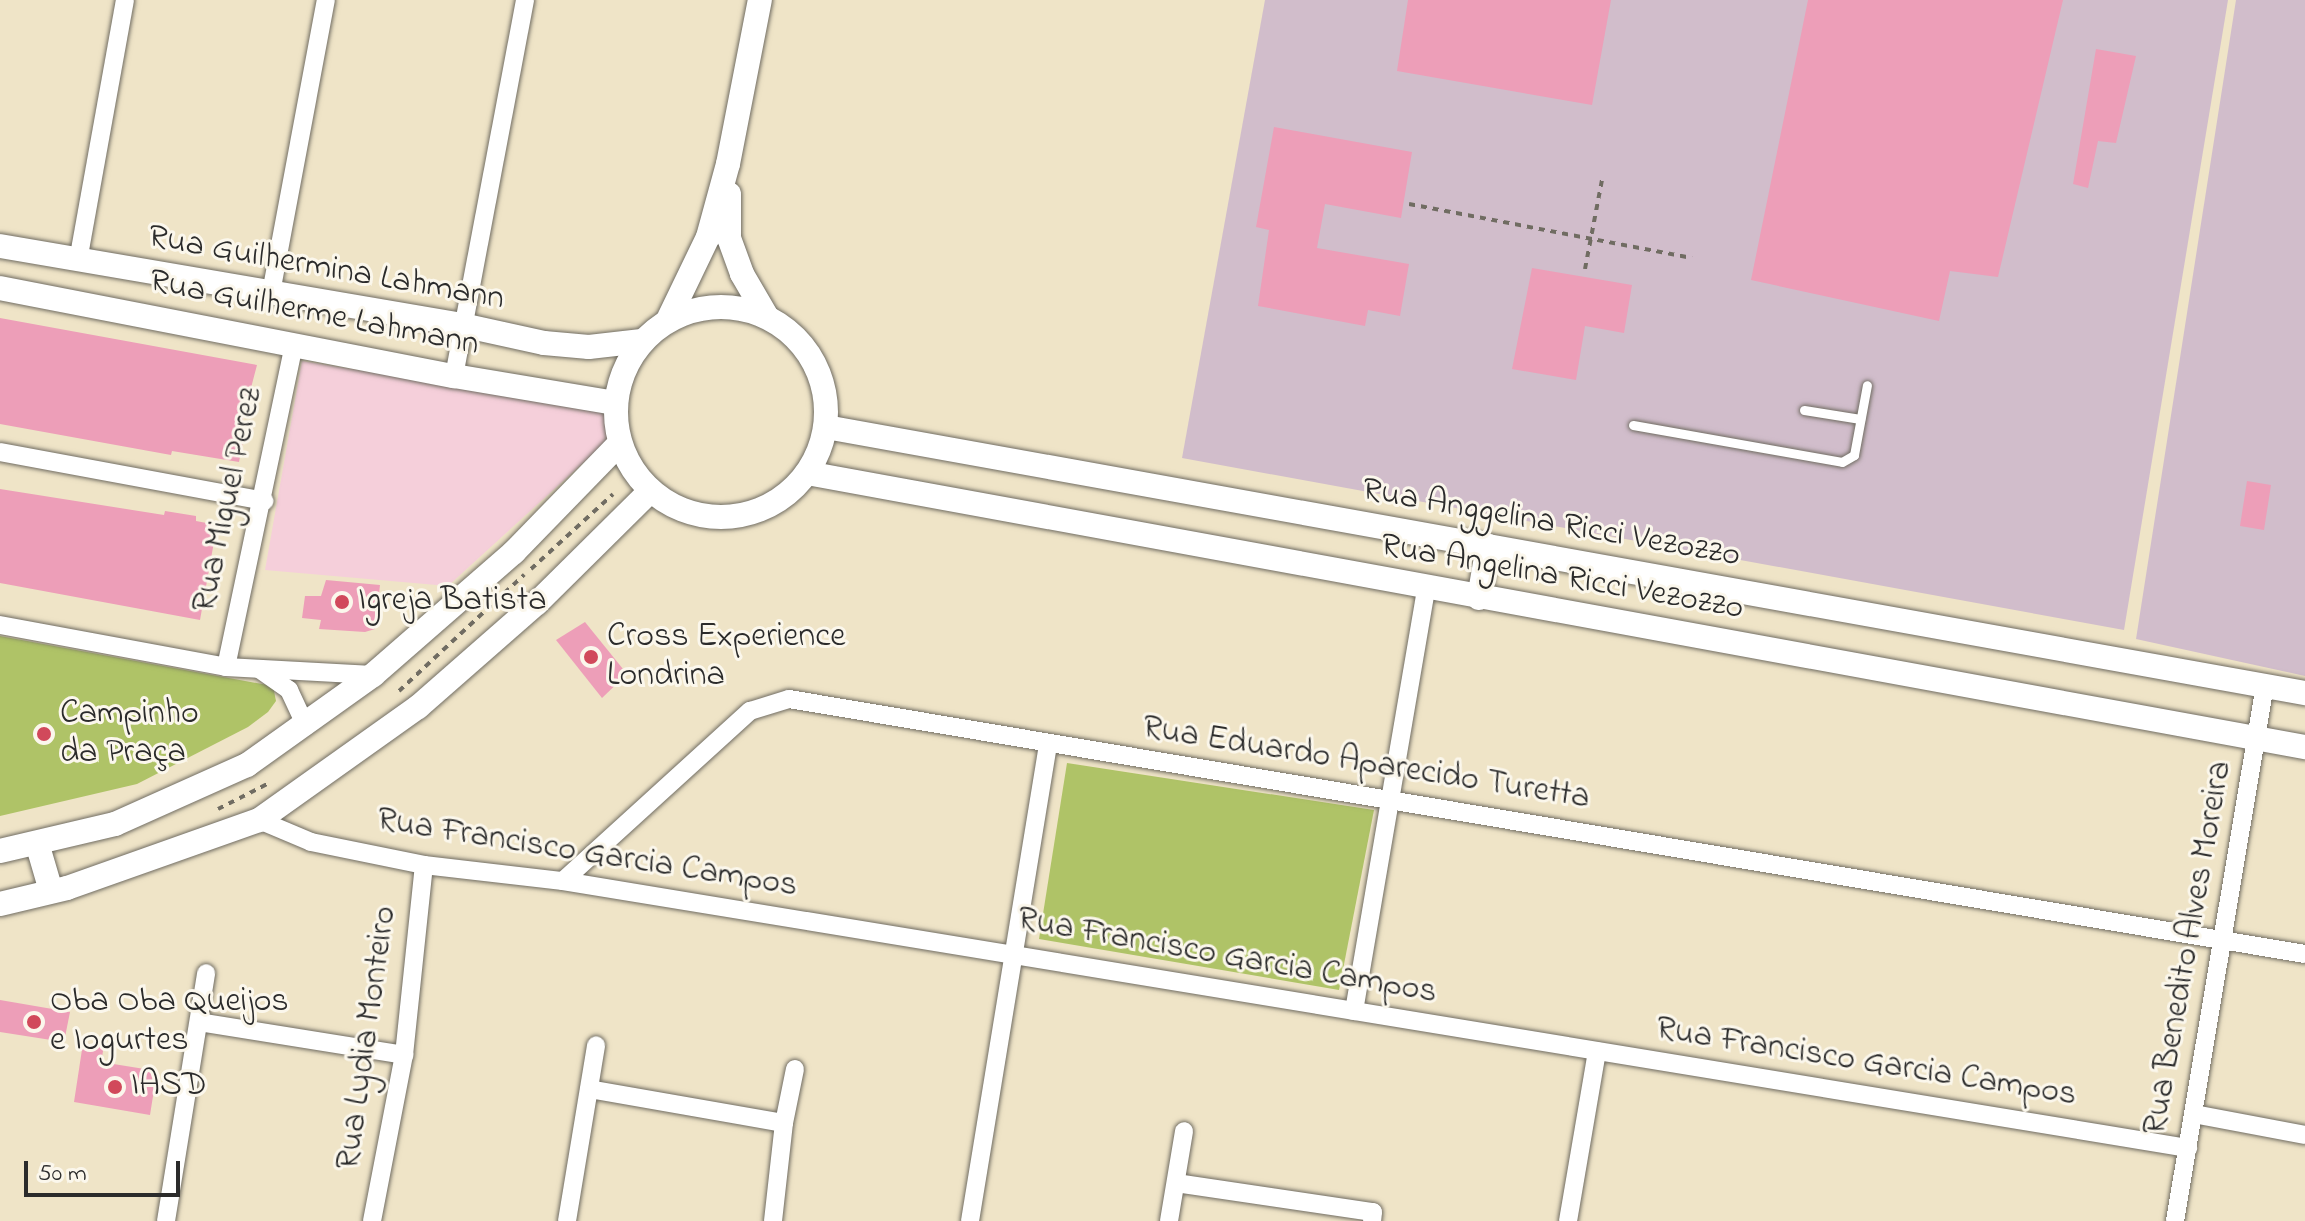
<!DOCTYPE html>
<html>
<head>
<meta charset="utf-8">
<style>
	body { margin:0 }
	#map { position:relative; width:2305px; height:1221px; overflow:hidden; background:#efe4c7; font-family:"Indie Flower",sans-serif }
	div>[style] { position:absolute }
	.built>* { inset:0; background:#f5cfda }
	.industrial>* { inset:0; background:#d1bdcb }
	.green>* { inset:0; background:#afc367 }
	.building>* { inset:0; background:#ed9eb8 }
	.path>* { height:4px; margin-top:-2px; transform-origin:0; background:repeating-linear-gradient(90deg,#706c62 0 6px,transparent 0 12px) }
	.roads { filter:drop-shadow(0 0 2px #706c62) drop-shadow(0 0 2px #706c62) }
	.lane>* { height:9px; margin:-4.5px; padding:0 4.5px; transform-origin:4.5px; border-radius:4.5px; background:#fff }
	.street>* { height:18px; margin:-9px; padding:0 9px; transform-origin:9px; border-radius:9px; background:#fff }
	.secondary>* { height:24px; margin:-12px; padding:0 12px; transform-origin:12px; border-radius:12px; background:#fff }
	.secondary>.ring { margin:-12px; padding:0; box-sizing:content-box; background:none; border:24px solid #fff; border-radius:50% }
	.dots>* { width:22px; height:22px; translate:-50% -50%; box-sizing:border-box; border:4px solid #fbf7ec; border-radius:50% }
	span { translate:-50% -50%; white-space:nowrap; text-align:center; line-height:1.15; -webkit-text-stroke:6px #fbf7ec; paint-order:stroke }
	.street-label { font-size:34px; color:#2b2b2b }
	.poi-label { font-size:34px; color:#2b2b2b }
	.left { translate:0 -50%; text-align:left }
	.scale { position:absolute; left:24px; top:1161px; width:156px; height:36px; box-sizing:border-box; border:4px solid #2b2b2b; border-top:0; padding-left:10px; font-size:24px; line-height:28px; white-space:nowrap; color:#2b2b2b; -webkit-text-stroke:6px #fbf7ec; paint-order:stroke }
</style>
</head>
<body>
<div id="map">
	<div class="built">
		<i style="clip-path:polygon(302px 361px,608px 411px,607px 441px,448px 586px,265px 570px)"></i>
	</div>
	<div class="industrial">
		<i style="clip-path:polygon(1265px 0,2228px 0,2124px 630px,1182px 458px)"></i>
		<i style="clip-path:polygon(2236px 0,2305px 0,2305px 676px,2136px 639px)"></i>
	</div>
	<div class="green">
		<i style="clip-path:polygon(0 636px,273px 686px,276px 701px,268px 712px,248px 727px,137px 784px,0 816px)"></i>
		<i style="clip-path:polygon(1067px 763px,1374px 810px,1339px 990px,1039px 939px)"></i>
	</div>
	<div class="building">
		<i style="clip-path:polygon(1408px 0,1611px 0,1592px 105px,1397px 71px)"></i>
		<i style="clip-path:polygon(1808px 0,2063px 0,1998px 277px,1950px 271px,1939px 321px,1751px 280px)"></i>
		<i style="clip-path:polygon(2096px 49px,2136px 56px,2116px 143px,2098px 141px,2088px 188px,2073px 184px)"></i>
		<i style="clip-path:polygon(1274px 127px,1412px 152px,1401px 218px,1325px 204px,1317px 248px,1409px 264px,1400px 316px,1368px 310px,1365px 326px,1258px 306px,1269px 230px,1256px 227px)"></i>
		<i style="clip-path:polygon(1532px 268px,1632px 285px,1624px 333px,1585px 326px,1576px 380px,1512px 369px)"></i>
		<i style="clip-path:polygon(0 318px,257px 365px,240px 430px,245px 431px,239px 462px,172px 451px,171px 455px,0 424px)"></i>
		<i style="clip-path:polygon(2247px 481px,2271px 485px,2264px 530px,2240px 526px)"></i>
		<i style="clip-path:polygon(0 489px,164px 515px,165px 511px,196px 516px,196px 521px,217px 525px,200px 620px,0 583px)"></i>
		<i style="clip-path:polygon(326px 580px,380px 585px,375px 629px,365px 632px,319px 629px,321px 620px,302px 618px,305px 596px,321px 596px)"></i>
		<i style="clip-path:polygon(585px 622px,627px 674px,602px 698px,556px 640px)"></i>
		<i style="clip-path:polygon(0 1000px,70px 1012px,64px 1042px,0 1032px)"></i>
		<i style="clip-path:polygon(83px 1043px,104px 1046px,101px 1062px,157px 1071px,150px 1115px,74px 1102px)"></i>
	</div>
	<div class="path">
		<i style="left:1409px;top:204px;width:288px;rotate:10.8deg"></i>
		<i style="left:1585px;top:269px;width:91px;rotate:-79.2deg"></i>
		<i style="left:531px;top:569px;width:111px;rotate:-42.4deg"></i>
		<i style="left:399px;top:691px;width:171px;rotate:-42.9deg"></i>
		<i style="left:218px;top:809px;width:59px;rotate:-27deg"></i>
	</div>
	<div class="roads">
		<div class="lane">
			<i style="left:1804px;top:410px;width:57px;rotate:9.1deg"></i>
			<i style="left:1633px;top:425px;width:212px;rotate:10deg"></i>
			<i style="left:1842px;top:462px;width:14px;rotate:-30deg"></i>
			<i style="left:1854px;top:455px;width:71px;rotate:-79.5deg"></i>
		</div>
		<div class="street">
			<i style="left:78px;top:261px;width:265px;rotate:-79.8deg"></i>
			<i style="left:271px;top:293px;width:298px;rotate:-79.4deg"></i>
			<i style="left:454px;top:376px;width:383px;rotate:-79.3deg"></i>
			<i style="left:0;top:452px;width:269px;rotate:10.5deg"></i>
			<i style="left:0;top:625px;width:230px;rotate:10.5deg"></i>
			<i style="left:226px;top:667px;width:147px;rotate:3.1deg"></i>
			<i style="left:226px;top:667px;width:329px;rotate:-78.1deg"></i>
			<i style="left:259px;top:669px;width:37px;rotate:35deg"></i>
			<i style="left:289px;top:690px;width:40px;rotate:65deg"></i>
			<i style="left:259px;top:820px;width:56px;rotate:22.9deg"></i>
			<i style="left:311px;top:842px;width:115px;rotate:11.5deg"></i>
			<i style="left:424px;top:865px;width:140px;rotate:6.6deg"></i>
			<i style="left:563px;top:881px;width:1647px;rotate:9.33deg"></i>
			<i style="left:563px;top:881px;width:253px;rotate:-42.3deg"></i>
			<i style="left:750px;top:711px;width:41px;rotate:-17.1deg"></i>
			<i style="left:789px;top:699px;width:1537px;rotate:9.55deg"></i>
			<i style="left:1354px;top:1011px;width:429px;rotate:-80.3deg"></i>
			<i style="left:199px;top:1022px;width:208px;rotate:9.1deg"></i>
			<i style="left:589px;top:1089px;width:198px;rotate:9.9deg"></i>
			<i style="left:2194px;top:1114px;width:113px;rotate:10.7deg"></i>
			<i style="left:1176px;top:1183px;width:199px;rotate:8.4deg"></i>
			<i style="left:1373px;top:1212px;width:9px;rotate:96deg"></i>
			<i style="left:166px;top:1221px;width:251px;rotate:-80.8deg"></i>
			<i style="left:372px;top:1221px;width:169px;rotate:-79.1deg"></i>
			<i style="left:404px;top:1055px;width:191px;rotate:-84deg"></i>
			<i style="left:567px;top:1221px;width:178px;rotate:-80.6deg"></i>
			<i style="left:773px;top:1221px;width:99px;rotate:-83.6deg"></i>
			<i style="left:784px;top:1123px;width:55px;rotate:-78.5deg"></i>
			<i style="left:970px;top:1221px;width:484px;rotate:-80.7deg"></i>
			<i style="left:1169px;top:1221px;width:91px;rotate:-80.5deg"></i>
			<i style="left:1568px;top:1221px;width:172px;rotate:-80.3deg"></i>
			<i style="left:2175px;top:1221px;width:544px;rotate:-80.47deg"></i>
		</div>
		<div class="secondary">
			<i style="left:729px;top:194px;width:44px;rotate:90deg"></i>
			<i style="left:729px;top:238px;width:38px;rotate:70deg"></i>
			<i style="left:742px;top:274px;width:48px;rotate:59.7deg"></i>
			<i style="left:0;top:246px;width:469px;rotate:9.7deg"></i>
			<i style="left:462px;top:325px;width:84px;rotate:12.4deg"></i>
			<i style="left:544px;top:343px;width:45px;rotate:5.1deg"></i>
			<i style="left:589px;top:347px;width:53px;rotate:-6.5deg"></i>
			<i style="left:0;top:288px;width:462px;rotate:11deg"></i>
			<i style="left:454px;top:376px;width:164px;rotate:9.5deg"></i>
			<i class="ring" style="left:616px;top:307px;width:186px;height:186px"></i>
			<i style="left:668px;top:320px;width:92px;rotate:-64.3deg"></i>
			<i style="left:708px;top:237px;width:76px;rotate:-74.7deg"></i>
			<i style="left:728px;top:164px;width:167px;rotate:-79deg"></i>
			<i style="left:826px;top:427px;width:1503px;rotate:10.2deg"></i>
			<i style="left:807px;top:473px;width:1523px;rotate:10.37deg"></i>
			<i style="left:1479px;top:598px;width:53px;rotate:-80.2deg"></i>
			<i style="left:37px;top:843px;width:50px;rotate:73.7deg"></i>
			<i style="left:0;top:851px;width:118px;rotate:-13.2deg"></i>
			<i style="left:115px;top:824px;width:145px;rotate:-24.1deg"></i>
			<i style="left:247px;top:765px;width:155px;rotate:-35.5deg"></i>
			<i style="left:373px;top:675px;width:187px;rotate:-41.1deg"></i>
			<i style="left:514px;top:552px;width:152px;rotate:-45.8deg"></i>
			<i style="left:0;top:904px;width:69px;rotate:-13.4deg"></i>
			<i style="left:67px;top:888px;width:204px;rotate:-19.5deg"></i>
			<i style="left:259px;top:820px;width:195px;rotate:-35.4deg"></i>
			<i style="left:418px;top:707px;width:158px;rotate:-41.2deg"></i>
			<i style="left:537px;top:603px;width:159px;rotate:-44.7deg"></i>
		</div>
	</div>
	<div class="dots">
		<i style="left:342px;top:602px;background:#d1495b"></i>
		<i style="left:591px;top:657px;background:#d1495b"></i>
		<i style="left:44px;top:734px;background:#d1495b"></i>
		<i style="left:34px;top:1022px;background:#d1495b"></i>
		<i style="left:115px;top:1087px;background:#d1495b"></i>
	</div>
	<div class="street-label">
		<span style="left:326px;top:269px;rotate:10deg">Rua Guilhermina Lahmann</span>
		<span style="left:314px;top:314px;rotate:11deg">Rua Guilherme Lahmann</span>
		<span style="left:229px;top:500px;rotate:-78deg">Rua Miguel Perez</span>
		<span style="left:1551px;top:524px;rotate:10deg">Rua Anggelina Ricci Vezozzo</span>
		<span style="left:1562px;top:578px;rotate:10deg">Rua Angelina Ricci Vezozzo</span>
		<span style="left:1366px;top:764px;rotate:9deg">Rua Eduardo Aparecido Turetta</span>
		<span style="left:587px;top:854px;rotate:9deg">Rua Francisco Garcia Campos</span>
		<span style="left:2189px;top:948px;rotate:-80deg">Rua Benedito Alves Moreira</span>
		<span style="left:1227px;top:957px;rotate:10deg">Rua Francisco Garcia Campos</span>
		<span style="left:368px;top:1038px;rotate:-82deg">Rua Lydia Monteiro</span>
		<span style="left:1866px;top:1063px;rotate:9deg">Rua Francisco Garcia Campos</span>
	</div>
	<div class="poi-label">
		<span class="left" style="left:358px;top:602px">Igreja Batista</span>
		<span class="left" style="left:607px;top:657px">Cross Experience<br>Londrina</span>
		<span class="left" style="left:60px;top:734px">Campinho<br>da Praça</span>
		<span class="left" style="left:50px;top:1022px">Oba Oba Queijos<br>e Iogurtes</span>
		<span class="left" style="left:131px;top:1087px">IASD</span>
	</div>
	<div class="scale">50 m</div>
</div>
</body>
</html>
